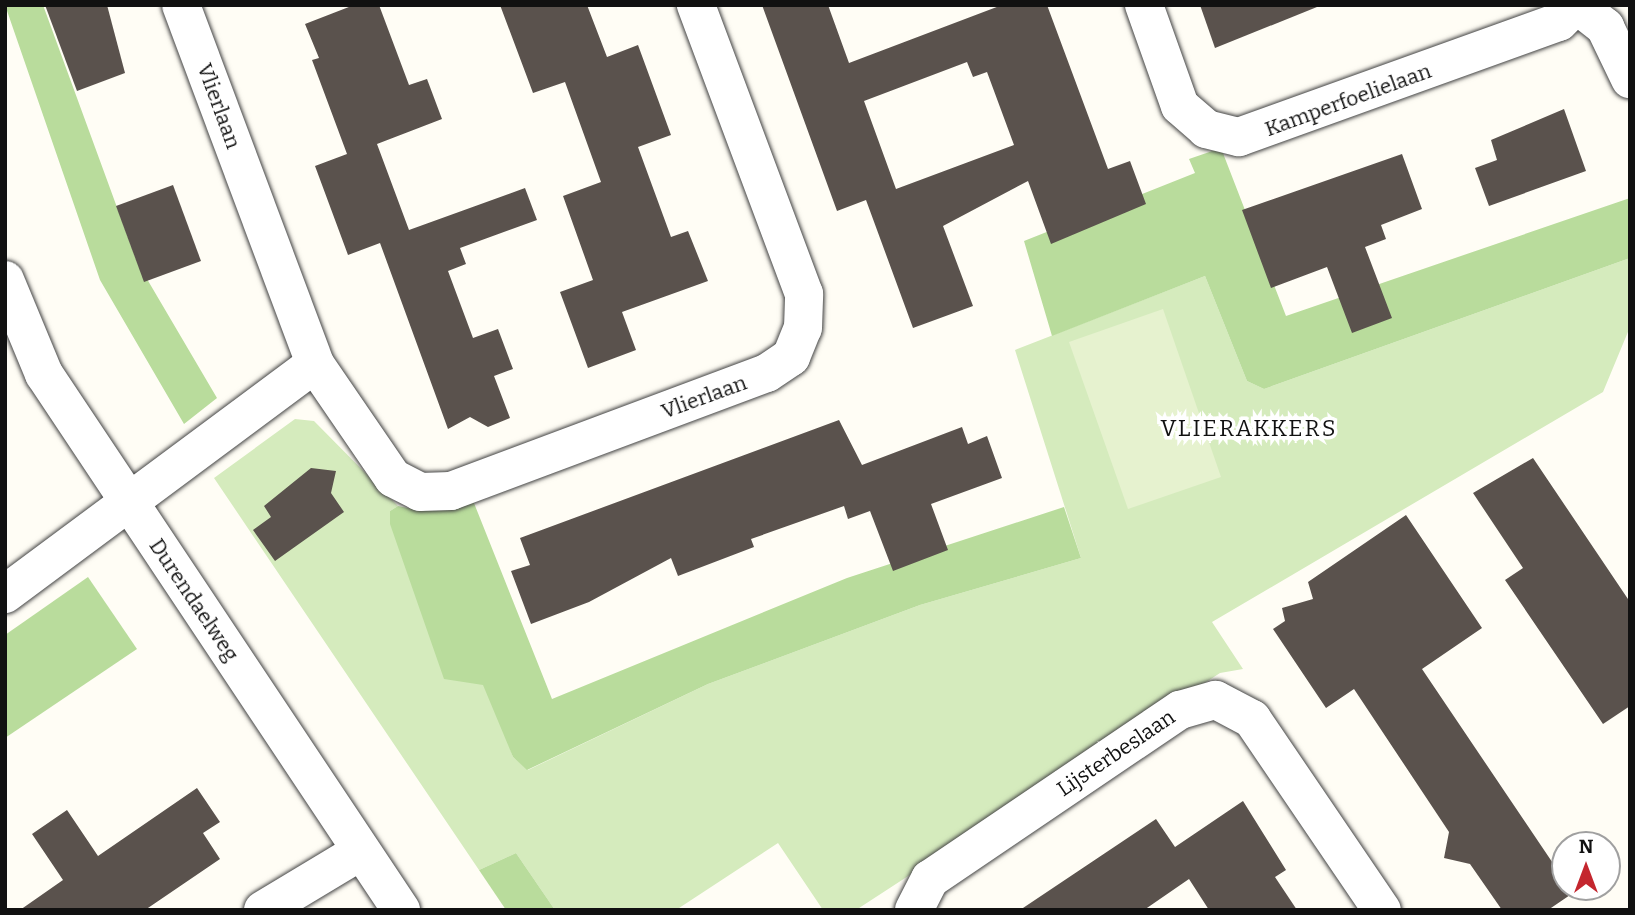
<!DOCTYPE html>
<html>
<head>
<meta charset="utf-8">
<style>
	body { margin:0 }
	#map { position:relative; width:1635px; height:915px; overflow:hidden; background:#fffdf5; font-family:Bitter,serif }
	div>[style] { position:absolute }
	.green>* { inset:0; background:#d5ebbd }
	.forest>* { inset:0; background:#b9dc9c }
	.pitch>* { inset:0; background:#e6f2cf }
	.building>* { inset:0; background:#5a524d }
	.roads { filter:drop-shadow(0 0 2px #444) drop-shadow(0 0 2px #444) }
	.minor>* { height:38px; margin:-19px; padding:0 19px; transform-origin:19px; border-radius:19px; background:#fff }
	span { translate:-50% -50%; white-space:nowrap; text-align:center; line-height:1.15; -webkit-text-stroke:7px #fff; paint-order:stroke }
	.street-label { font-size:21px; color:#111 }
	.neighbourhood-label { font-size:23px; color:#111; letter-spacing:2px }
	.frame { position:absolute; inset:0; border:7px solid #111; pointer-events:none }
	.north { position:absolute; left:1551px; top:831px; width:70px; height:70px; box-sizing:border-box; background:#fff; border:2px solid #a0a0a0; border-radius:50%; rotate:0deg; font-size:19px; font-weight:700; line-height:28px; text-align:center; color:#111 }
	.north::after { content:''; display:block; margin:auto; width:24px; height:32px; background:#c4262e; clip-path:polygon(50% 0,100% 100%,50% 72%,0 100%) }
</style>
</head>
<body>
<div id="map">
	<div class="green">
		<i style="clip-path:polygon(1630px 258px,1630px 327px,1603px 392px,1212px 622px,1243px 669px,1220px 673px,856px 910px,823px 910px,778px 843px,676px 910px,555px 910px,516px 853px,479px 870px,214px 478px,295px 419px,314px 421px,398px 506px,390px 511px,491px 694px,513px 757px,528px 770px,708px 684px,920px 605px,1081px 558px,1015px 350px,1205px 276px,1247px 381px,1264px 389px)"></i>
	</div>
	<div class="forest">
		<i style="clip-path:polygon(5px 5px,43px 5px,137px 262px,217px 398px,184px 424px,100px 280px)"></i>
		<i style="clip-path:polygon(1221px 148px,1286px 316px,1630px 198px,1630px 258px,1264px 389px,1247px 381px,1205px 276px,1052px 336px,1024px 241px,1195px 173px,1189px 159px)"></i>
		<i style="clip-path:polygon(470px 493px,552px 699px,847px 578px,1064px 507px,1081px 558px,920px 605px,708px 684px,527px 770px,513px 757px,483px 685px,444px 679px,390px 524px,390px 511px,398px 506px,422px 511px)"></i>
		<i style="clip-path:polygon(88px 577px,137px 649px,5px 738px,5px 635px)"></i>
		<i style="clip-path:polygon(516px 853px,555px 910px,506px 910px,479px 870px)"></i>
	</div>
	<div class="pitch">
		<i style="clip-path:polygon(1163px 309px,1221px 477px,1128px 509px,1069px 342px)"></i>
	</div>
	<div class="building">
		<i style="clip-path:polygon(45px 5px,107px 5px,125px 73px,77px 91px)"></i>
		<i style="clip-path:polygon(354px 5px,379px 5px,409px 85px,427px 79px,442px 119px,377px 144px,409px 230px,525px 188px,537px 220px,460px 248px,466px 264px,448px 271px,473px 338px,498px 329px,513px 369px,494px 376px,510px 418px,488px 427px,470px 417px,448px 429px,380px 243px,348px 255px,315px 166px,347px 154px,312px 60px,319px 58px,305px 24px)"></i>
		<i style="clip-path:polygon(500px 5px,587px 5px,607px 57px,638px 45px,671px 135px,638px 147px,671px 237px,688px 231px,708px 281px,622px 312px,636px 350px,588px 368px,560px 292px,593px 280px,563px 196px,601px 182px,565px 82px,533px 93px)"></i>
		<i style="clip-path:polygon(evenodd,762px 5px,828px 5px,849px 63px,1002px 5px,1047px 5px,1108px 169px,1130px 161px,1146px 204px,1051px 244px,1028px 181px,943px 226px,973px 306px,913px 328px,866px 200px,837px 211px,762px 5px,967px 62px,973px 77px,987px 72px,1014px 145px,896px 189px,864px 101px,967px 62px)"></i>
		<i style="clip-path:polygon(1200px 5px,1317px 5px,1317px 7px,1215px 48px)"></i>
		<i style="clip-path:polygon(1564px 109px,1586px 171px,1489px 206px,1475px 168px,1497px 160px,1491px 140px)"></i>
		<i style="clip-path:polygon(1402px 154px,1422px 209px,1381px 225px,1386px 239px,1365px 247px,1392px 318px,1352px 333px,1327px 267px,1271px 288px,1242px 210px)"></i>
		<i style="clip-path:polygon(173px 185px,201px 261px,144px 282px,116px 206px)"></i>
		<i style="clip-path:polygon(839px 420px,862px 465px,962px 427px,968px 444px,987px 436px,1002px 478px,931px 504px,948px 550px,893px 571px,870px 511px,848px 519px,844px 506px,751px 539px,754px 547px,678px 576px,671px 558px,589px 602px,531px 624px,511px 571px,530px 565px,520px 538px)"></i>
		<i style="clip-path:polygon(1533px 458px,1630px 602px,1630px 706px,1603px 724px,1505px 580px,1523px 568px,1473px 493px)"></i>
		<i style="clip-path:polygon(311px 468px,336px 471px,331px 493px,344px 512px,275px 561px,253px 530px,271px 517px,264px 506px)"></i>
		<i style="clip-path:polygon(1406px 515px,1482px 628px,1422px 669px,1573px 893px,1548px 910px,1502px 910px,1470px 864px,1444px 858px,1449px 832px,1354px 689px,1326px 708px,1273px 629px,1285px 621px,1282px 608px,1313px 599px,1308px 582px)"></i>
		<i style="clip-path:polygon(197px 788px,220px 822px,203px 833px,220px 859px,145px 910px,20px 910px,63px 880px,32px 834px,67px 810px,98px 856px)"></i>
		<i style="clip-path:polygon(1243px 801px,1286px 870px,1275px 877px,1297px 910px,1209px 910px,1189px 879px,1144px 910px,1020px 910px,1156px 819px,1175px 847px)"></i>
	</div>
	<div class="roads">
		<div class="minor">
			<i style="left:181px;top:5px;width:383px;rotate:69.5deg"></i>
			<i style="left:315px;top:364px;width:138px;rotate:55.6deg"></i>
			<i style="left:393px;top:478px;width:30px;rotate:27deg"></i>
			<i style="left:420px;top:492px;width:31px;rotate:-2deg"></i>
			<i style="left:451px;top:491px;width:337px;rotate:-20.5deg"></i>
			<i style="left:767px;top:373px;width:29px;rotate:-34deg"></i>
			<i style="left:791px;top:357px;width:31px;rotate:-68deg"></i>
			<i style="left:803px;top:328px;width:34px;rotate:-88deg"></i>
			<i style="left:804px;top:294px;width:309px;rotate:-110.5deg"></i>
			<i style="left:1144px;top:5px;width:107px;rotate:70.4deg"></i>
			<i style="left:1180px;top:106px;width:35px;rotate:41deg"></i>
			<i style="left:1206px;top:129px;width:34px;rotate:14deg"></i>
			<i style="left:1239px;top:137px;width:340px;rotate:-19.8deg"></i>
			<i style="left:1559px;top:22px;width:24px;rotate:-45deg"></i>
			<i style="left:1577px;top:5px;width:36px;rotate:38deg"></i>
			<i style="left:1605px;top:27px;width:58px;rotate:64.3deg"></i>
			<i style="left:5px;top:280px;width:102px;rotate:67.5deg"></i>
			<i style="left:44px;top:374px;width:644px;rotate:56.33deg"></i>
			<i style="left:5px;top:594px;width:386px;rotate:-36.6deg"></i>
			<i style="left:263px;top:910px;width:114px;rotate:-31deg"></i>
			<i style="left:914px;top:910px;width:35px;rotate:-63deg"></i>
			<i style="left:930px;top:879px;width:302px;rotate:-34.1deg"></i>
			<i style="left:1180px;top:710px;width:37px;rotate:-16deg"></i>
			<i style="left:1216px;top:700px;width:41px;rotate:27.8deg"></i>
			<i style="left:1252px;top:719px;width:231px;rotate:55.8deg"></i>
		</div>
	</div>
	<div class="street-label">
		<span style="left:1348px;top:100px;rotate:-20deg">Kamperfoelielaan</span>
		<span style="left:219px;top:106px;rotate:70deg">Vlierlaan</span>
		<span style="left:704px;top:397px;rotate:-20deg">Vlierlaan</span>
		<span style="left:194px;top:600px;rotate:56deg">Durendaelweg</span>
		<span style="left:1116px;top:753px;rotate:-34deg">Lijsterbeslaan</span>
	</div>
	<div class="neighbourhood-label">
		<span style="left:1249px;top:428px">VLIERAKKERS</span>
	</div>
	<div class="frame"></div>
	<div class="north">N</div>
</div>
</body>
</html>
